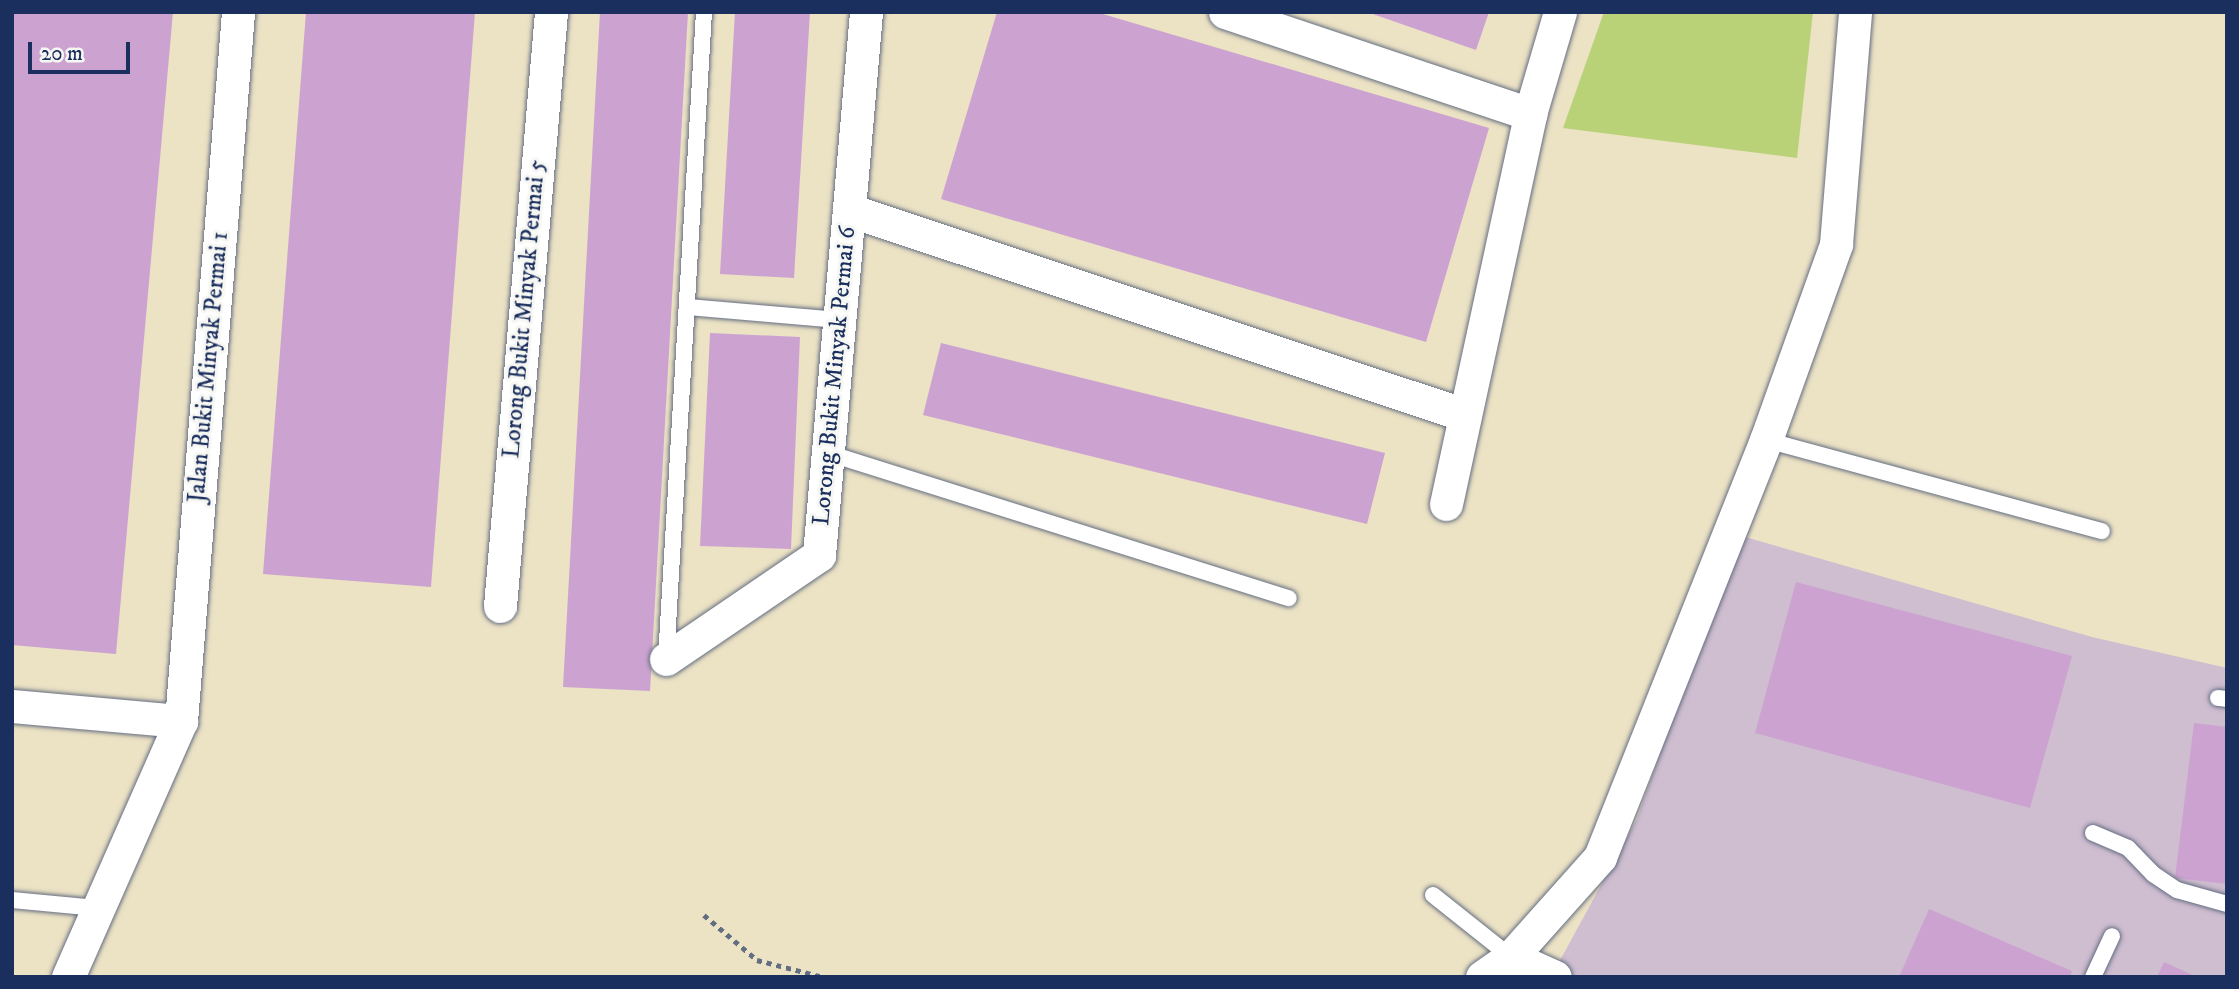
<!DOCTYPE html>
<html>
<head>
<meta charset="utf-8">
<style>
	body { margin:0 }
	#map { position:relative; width:2239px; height:989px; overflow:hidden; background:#ece2c4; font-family:"IM FELL DW Pica",serif }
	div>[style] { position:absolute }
	.industrial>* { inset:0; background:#cfbdd0 }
	.green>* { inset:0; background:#bad277 }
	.building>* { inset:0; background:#cca3d0 }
	.path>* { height:4.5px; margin-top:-2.25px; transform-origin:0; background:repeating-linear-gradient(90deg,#646e82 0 5px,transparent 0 10px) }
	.roads { filter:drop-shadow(0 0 2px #646e82) drop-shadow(0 0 2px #646e82) }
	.lane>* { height:16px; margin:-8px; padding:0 8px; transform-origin:8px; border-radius:8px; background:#fff }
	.street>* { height:33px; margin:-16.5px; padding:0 16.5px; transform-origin:16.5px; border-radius:16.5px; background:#fff }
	span { translate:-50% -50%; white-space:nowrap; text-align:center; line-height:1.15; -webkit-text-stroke:6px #f6f6f2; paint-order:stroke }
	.street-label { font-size:24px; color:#1b2f5e }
	.frame { position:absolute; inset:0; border:14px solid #1b2f5e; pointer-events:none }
	.scale { position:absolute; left:28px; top:42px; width:102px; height:32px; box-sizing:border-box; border:4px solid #1b2f5e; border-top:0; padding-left:9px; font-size:21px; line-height:24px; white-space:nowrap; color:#1b2f5e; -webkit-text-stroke:5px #f6f6f2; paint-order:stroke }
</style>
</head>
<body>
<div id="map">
	<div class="industrial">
		<i style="clip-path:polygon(1738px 535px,2092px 637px,2227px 668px,2227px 977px,1551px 977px,1637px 819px)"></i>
	</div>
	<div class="green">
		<i style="clip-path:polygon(1604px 12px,1813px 12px,1797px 158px,1563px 128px)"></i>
	</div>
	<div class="building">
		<i style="clip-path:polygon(12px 12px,173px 12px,116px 654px,12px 645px)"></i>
		<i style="clip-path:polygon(306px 12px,475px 12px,431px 587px,263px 574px)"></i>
		<i style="clip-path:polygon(600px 12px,688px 12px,650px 691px,563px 687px)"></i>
		<i style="clip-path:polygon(735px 12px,810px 12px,794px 278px,720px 274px)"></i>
		<i style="clip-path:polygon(997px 12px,1096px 12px,1489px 128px,1426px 342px,941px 199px)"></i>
		<i style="clip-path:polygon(1367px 12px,1489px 12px,1476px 50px)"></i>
		<i style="clip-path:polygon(710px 333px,800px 337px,791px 549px,700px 546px)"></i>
		<i style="clip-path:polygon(941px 343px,1385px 453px,1367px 524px,923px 415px)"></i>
		<i style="clip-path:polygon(1796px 582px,2072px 656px,2030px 808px,1755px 733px)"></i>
		<i style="clip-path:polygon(2194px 723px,2227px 727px,2227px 884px,2175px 878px)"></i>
		<i style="clip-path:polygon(1929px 909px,2072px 971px,2070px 977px,1899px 977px)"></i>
		<i style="clip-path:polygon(2164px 962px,2197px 977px,2157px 977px)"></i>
	</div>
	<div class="path">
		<i style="left:704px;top:915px;width:70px;rotate:40.3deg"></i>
		<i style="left:757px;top:960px;width:68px;rotate:14.4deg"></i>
	</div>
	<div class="roads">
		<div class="lane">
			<i style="left:687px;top:307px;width:153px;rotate:4.9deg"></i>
			<i style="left:1766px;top:440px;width:348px;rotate:15.2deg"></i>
			<i style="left:828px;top:453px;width:483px;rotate:17.5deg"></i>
			<i style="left:666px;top:659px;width:648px;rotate:-86.64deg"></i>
			<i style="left:2218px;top:698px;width:9px;rotate:6deg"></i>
			<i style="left:2093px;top:833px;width:38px;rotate:23deg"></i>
			<i style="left:2128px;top:848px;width:36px;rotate:46deg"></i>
			<i style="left:2153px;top:874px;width:29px;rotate:34deg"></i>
			<i style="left:2177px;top:890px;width:52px;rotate:15.6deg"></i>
			<i style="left:1433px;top:895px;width:100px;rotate:38.5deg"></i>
			<i style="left:12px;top:900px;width:85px;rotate:5.4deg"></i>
			<i style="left:2093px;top:977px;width:45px;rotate:-65.1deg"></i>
		</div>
		<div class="street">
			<i style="left:1225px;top:12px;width:322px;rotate:18.5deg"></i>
			<i style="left:849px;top:210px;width:649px;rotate:18.41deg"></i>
			<i style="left:1446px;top:504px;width:399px;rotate:-77.8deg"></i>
			<i style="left:1530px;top:114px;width:106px;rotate:-73.6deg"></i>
			<i style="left:500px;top:606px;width:596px;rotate:-85.09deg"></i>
			<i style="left:666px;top:659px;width:185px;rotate:-34.2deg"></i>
			<i style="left:819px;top:555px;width:545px;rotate:-85.05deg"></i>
			<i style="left:12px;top:706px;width:170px;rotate:5.1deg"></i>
			<i style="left:1511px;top:957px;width:48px;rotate:24.4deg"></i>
			<i style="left:68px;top:977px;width:280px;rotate:-66.2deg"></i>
			<i style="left:181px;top:721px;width:711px;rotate:-85.4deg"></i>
			<i style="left:1482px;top:977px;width:35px;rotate:-35deg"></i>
			<i style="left:1511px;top:957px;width:134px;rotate:-48.3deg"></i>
			<i style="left:1600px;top:857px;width:449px;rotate:-68.3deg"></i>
			<i style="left:1766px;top:440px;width:208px;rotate:-70.3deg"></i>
			<i style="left:1836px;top:244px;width:233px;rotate:-85.3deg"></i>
		</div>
	</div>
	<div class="street-label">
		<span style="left:525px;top:309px;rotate:-85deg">Lorong Bukit Minyak Permai 5</span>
		<span style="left:209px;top:367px;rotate:-85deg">Jalan Bukit Minyak Permai 1</span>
		<span style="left:835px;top:376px;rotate:-85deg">Lorong Bukit Minyak Permai 6</span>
	</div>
	<div class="frame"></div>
	<div class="scale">20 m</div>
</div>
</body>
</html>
